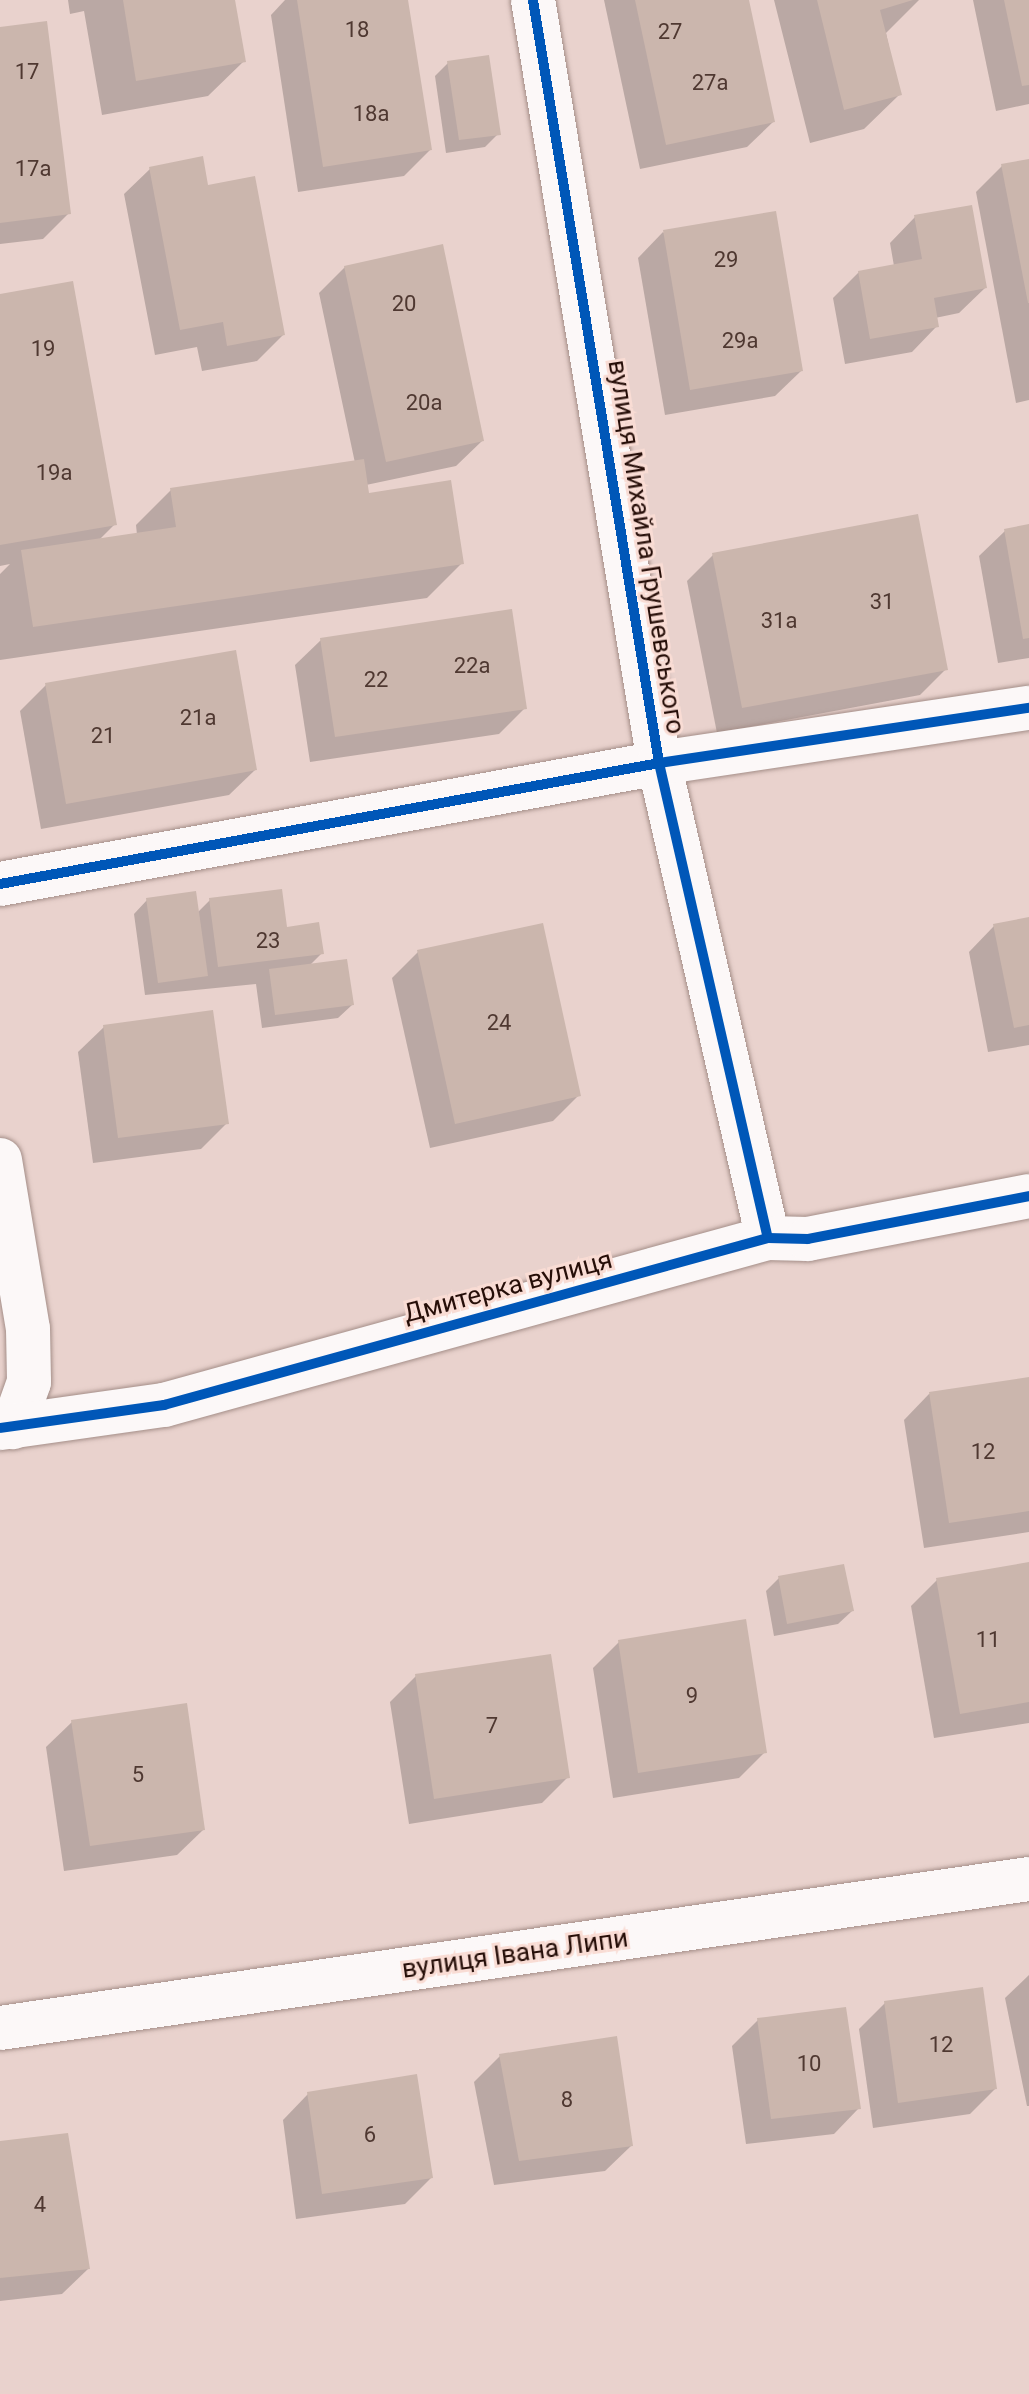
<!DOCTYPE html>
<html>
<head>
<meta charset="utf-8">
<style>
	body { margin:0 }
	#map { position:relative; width:1029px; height:2394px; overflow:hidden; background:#e9d2cd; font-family:Roboto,sans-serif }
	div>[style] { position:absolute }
	.shadow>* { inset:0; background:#0003 }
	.building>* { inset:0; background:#cbb6ad }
	.roads { filter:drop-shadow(0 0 2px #a48e88) drop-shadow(0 0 2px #a48e88) }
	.minor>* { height:44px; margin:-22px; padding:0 22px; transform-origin:22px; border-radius:22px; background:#fcf8f8 }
	.cycleway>* { height:10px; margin:-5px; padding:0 5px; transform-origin:5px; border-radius:5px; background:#0057b8 }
	span { translate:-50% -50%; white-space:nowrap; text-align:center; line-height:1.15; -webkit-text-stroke:6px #f9dcd4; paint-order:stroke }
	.number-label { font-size:22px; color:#4f3831 }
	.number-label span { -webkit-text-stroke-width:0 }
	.street-label { font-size:26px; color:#260e08 }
</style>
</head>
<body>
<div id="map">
	<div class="shadow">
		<i style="clip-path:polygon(68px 0,233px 0,243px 62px,208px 96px,102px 115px,84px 11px,70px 14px)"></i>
		<i style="clip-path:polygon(285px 0,406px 0,430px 150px,404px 176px,298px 192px,271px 15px)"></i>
		<i style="clip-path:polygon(604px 0,747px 0,773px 122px,747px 147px,640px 169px)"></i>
		<i style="clip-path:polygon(774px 0,919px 0,886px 33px,899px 95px,864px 129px,810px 143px)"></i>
		<i style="clip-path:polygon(973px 0,1029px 0,1029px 104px,996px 111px)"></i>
		<i style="clip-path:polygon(0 29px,69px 213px,43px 239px,0 244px)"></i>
		<i style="clip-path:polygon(448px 63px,498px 134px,485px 147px,446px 153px,435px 76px)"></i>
		<i style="clip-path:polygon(1029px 161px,1029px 400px,1016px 403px,976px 192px,1002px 166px)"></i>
		<i style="clip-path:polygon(150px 169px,206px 187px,283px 335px,257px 361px,202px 371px,197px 347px,155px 355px,124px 194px)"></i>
		<i style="clip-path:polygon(915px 217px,985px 288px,959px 313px,935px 318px,937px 326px,912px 352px,845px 364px,833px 298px,859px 272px,894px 266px,890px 243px)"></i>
		<i style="clip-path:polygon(663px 232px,801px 371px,775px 396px,665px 415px,638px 258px)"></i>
		<i style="clip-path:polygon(345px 267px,482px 441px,456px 466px,366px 485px,367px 495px,462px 563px,427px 598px,0 660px,0 574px,10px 564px,0 566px,0 296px,115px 524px,99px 540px,137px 535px,136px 525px,171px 490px,355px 463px,319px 293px)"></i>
		<i style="clip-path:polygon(1029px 526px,1029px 658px,998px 663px,979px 556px,1005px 531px)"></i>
		<i style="clip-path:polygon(713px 555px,946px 669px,920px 695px,717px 733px,687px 581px)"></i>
		<i style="clip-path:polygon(321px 640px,525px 708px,499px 734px,310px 762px,295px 665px)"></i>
		<i style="clip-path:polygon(46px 685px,255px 770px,229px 795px,41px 829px,20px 711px)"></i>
		<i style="clip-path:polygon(147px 900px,197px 913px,210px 900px,285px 930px,322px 953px,309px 966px,352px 1005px,338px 1018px,262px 1028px,256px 984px,145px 995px,134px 914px)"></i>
		<i style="clip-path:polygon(1029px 919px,1029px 1045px,988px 1052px,969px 952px,994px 926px)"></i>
		<i style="clip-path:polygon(418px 952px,579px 1095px,553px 1121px,430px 1148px,392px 978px)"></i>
		<i style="clip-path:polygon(104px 1027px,227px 1123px,201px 1149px,93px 1163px,78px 1052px)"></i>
		<i style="clip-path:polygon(1029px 1379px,1029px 1532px,924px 1548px,904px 1420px,929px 1394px)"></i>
		<i style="clip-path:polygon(1029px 1564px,1029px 1723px,934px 1738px,911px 1606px,937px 1580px)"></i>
		<i style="clip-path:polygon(779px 1578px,852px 1611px,838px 1624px,774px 1636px,766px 1591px)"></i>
		<i style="clip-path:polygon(619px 1642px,765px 1752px,739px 1778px,613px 1798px,593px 1668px)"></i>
		<i style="clip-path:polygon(416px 1676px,568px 1777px,542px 1803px,409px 1824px,390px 1702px)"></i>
		<i style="clip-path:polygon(72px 1722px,203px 1830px,177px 1855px,64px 1871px,46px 1747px)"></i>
		<i style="clip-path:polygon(1029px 1975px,1029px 2106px,1027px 2106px,1005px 1998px)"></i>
		<i style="clip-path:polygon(885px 2003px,995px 2089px,970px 2114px,873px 2128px,859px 2029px)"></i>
		<i style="clip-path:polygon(758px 2020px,859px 2108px,834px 2134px,746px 2144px,732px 2046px)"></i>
		<i style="clip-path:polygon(500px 2056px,631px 2146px,605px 2171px,494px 2185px,474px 2082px)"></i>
		<i style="clip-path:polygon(308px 2094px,431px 2178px,405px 2204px,296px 2219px,283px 2120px)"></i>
		<i style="clip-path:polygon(0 2143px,88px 2269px,62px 2294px,0 2301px)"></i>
	</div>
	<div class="building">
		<i style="clip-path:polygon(123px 0,235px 0,246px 62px,136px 81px)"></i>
		<i style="clip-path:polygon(297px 0,408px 0,432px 150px,323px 167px)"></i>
		<i style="clip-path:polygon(635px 0,749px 0,775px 122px,666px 145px)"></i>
		<i style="clip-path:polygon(817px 0,913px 0,880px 10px,902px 95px,844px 110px)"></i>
		<i style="clip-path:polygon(1004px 0,1029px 0,1029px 85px,1022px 86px)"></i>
		<i style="clip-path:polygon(47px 21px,71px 214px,0 223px,0 27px)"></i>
		<i style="clip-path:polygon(489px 55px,501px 135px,459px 140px,447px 61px)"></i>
		<i style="clip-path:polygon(203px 156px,208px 185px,255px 176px,285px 335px,227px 346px,223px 322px,180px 330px,149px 167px)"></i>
		<i style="clip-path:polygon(1029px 159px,1029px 303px,1028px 303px,1001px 164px)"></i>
		<i style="clip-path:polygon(972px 205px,987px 288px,934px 298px,939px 327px,870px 339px,858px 271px,922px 259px,914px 215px)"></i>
		<i style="clip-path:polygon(776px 211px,803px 371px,690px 390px,663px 230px)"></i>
		<i style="clip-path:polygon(443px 244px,484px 441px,386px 462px,344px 266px)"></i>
		<i style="clip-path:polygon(73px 281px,117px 525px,0 545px,0 294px)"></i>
		<i style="clip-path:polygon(364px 459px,369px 493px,451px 480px,464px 564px,33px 627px,21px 550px,176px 527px,170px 488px)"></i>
		<i style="clip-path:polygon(918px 514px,948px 670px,742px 708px,712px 553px)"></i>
		<i style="clip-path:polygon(1029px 524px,1029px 638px,1023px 639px,1004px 529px)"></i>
		<i style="clip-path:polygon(512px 609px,527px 709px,335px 737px,320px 638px)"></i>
		<i style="clip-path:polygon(236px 650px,257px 770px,66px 804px,45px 683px)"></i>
		<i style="clip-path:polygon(282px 889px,287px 927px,319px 922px,324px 954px,218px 967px,209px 898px)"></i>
		<i style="clip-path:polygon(196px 891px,208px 976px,158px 983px,146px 898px)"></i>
		<i style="clip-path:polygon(1029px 917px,1029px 1025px,1014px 1028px,993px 924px)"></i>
		<i style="clip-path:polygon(543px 923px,581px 1096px,455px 1124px,417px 950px)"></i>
		<i style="clip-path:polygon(347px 959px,354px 1005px,275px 1015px,269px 969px)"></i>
		<i style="clip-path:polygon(213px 1010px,229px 1124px,118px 1138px,103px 1025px)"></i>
		<i style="clip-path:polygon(1029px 1377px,1029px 1511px,949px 1523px,929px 1392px)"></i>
		<i style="clip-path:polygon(1029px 1562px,1029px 1702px,960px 1714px,936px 1578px)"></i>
		<i style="clip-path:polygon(844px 1564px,854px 1611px,787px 1624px,778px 1576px)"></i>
		<i style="clip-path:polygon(746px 1619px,767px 1753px,638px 1773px,618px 1640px)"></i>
		<i style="clip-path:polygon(551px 1654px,570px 1778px,434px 1799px,415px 1674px)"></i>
		<i style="clip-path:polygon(187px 1703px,205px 1830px,90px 1846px,71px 1720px)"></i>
		<i style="clip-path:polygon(983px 1987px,997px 2089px,898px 2103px,884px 2001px)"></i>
		<i style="clip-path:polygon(846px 2007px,861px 2109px,771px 2119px,757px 2018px)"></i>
		<i style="clip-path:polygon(617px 2036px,633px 2146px,519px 2161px,499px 2054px)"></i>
		<i style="clip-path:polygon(417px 2074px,433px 2178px,322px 2194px,307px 2092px)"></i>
		<i style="clip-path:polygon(68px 2133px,90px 2269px,0 2278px,0 2141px)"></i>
	</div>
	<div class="roads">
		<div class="minor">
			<i style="left:533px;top:0;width:773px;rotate:80.62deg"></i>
			<i style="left:659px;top:763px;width:487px;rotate:77.1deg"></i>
			<i style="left:0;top:884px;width:670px;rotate:-10.4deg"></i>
			<i style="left:659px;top:763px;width:374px;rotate:-8.5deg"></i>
			<i style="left:0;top:1160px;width:171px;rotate:80.6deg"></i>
			<i style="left:28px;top:1329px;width:53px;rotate:88.9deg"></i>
			<i style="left:29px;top:1382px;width:48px;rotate:109.6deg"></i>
			<i style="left:0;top:1428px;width:166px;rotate:-8deg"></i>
			<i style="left:164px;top:1405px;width:627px;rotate:-15.46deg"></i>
			<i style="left:768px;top:1238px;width:40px;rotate:1.4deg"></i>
			<i style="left:808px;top:1239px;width:225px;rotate:-11deg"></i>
			<i style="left:0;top:2028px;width:1040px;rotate:-8.24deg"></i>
		</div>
	</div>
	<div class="cycleway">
		<i style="left:533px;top:0;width:773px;rotate:80.62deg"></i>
		<i style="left:659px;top:763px;width:487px;rotate:77.1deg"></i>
		<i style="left:0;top:884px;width:670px;rotate:-10.4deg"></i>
		<i style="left:659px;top:763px;width:374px;rotate:-8.5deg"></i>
		<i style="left:0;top:1428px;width:166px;rotate:-8deg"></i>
		<i style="left:164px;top:1405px;width:627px;rotate:-15.46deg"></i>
		<i style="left:768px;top:1238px;width:40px;rotate:1.4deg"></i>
		<i style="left:808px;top:1239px;width:225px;rotate:-11deg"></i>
	</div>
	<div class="number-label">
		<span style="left:357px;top:30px">18</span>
		<span style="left:670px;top:32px">27</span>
		<span style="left:27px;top:72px">17</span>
		<span style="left:710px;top:83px">27а</span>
		<span style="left:371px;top:114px">18а</span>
		<span style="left:33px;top:169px">17а</span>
		<span style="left:726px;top:260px">29</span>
		<span style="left:404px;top:304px">20</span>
		<span style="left:740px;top:341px">29а</span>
		<span style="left:43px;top:349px">19</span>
		<span style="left:424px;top:403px">20а</span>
		<span style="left:54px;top:473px">19а</span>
		<span style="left:882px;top:602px">31</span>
		<span style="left:779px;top:621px">31а</span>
		<span style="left:472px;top:666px">22а</span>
		<span style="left:376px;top:680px">22</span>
		<span style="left:198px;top:718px">21а</span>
		<span style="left:103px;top:736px">21</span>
		<span style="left:268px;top:941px">23</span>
		<span style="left:499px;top:1023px">24</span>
		<span style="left:983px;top:1452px">12</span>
		<span style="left:988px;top:1640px">11</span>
		<span style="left:692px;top:1696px">9</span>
		<span style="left:492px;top:1726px">7</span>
		<span style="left:138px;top:1775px">5</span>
		<span style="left:941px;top:2045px">12</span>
		<span style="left:809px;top:2064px">10</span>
		<span style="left:567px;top:2100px">8</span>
		<span style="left:370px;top:2135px">6</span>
		<span style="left:40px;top:2205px">4</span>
	</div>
	<div class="street-label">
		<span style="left:646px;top:547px;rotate:81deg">вулиця Михайла Грушевського</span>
		<span style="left:508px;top:1287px;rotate:-15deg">Дмитерка вулиця</span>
		<span style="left:515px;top:1954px;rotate:-8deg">вулиця Івана Липи</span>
	</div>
</div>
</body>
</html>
